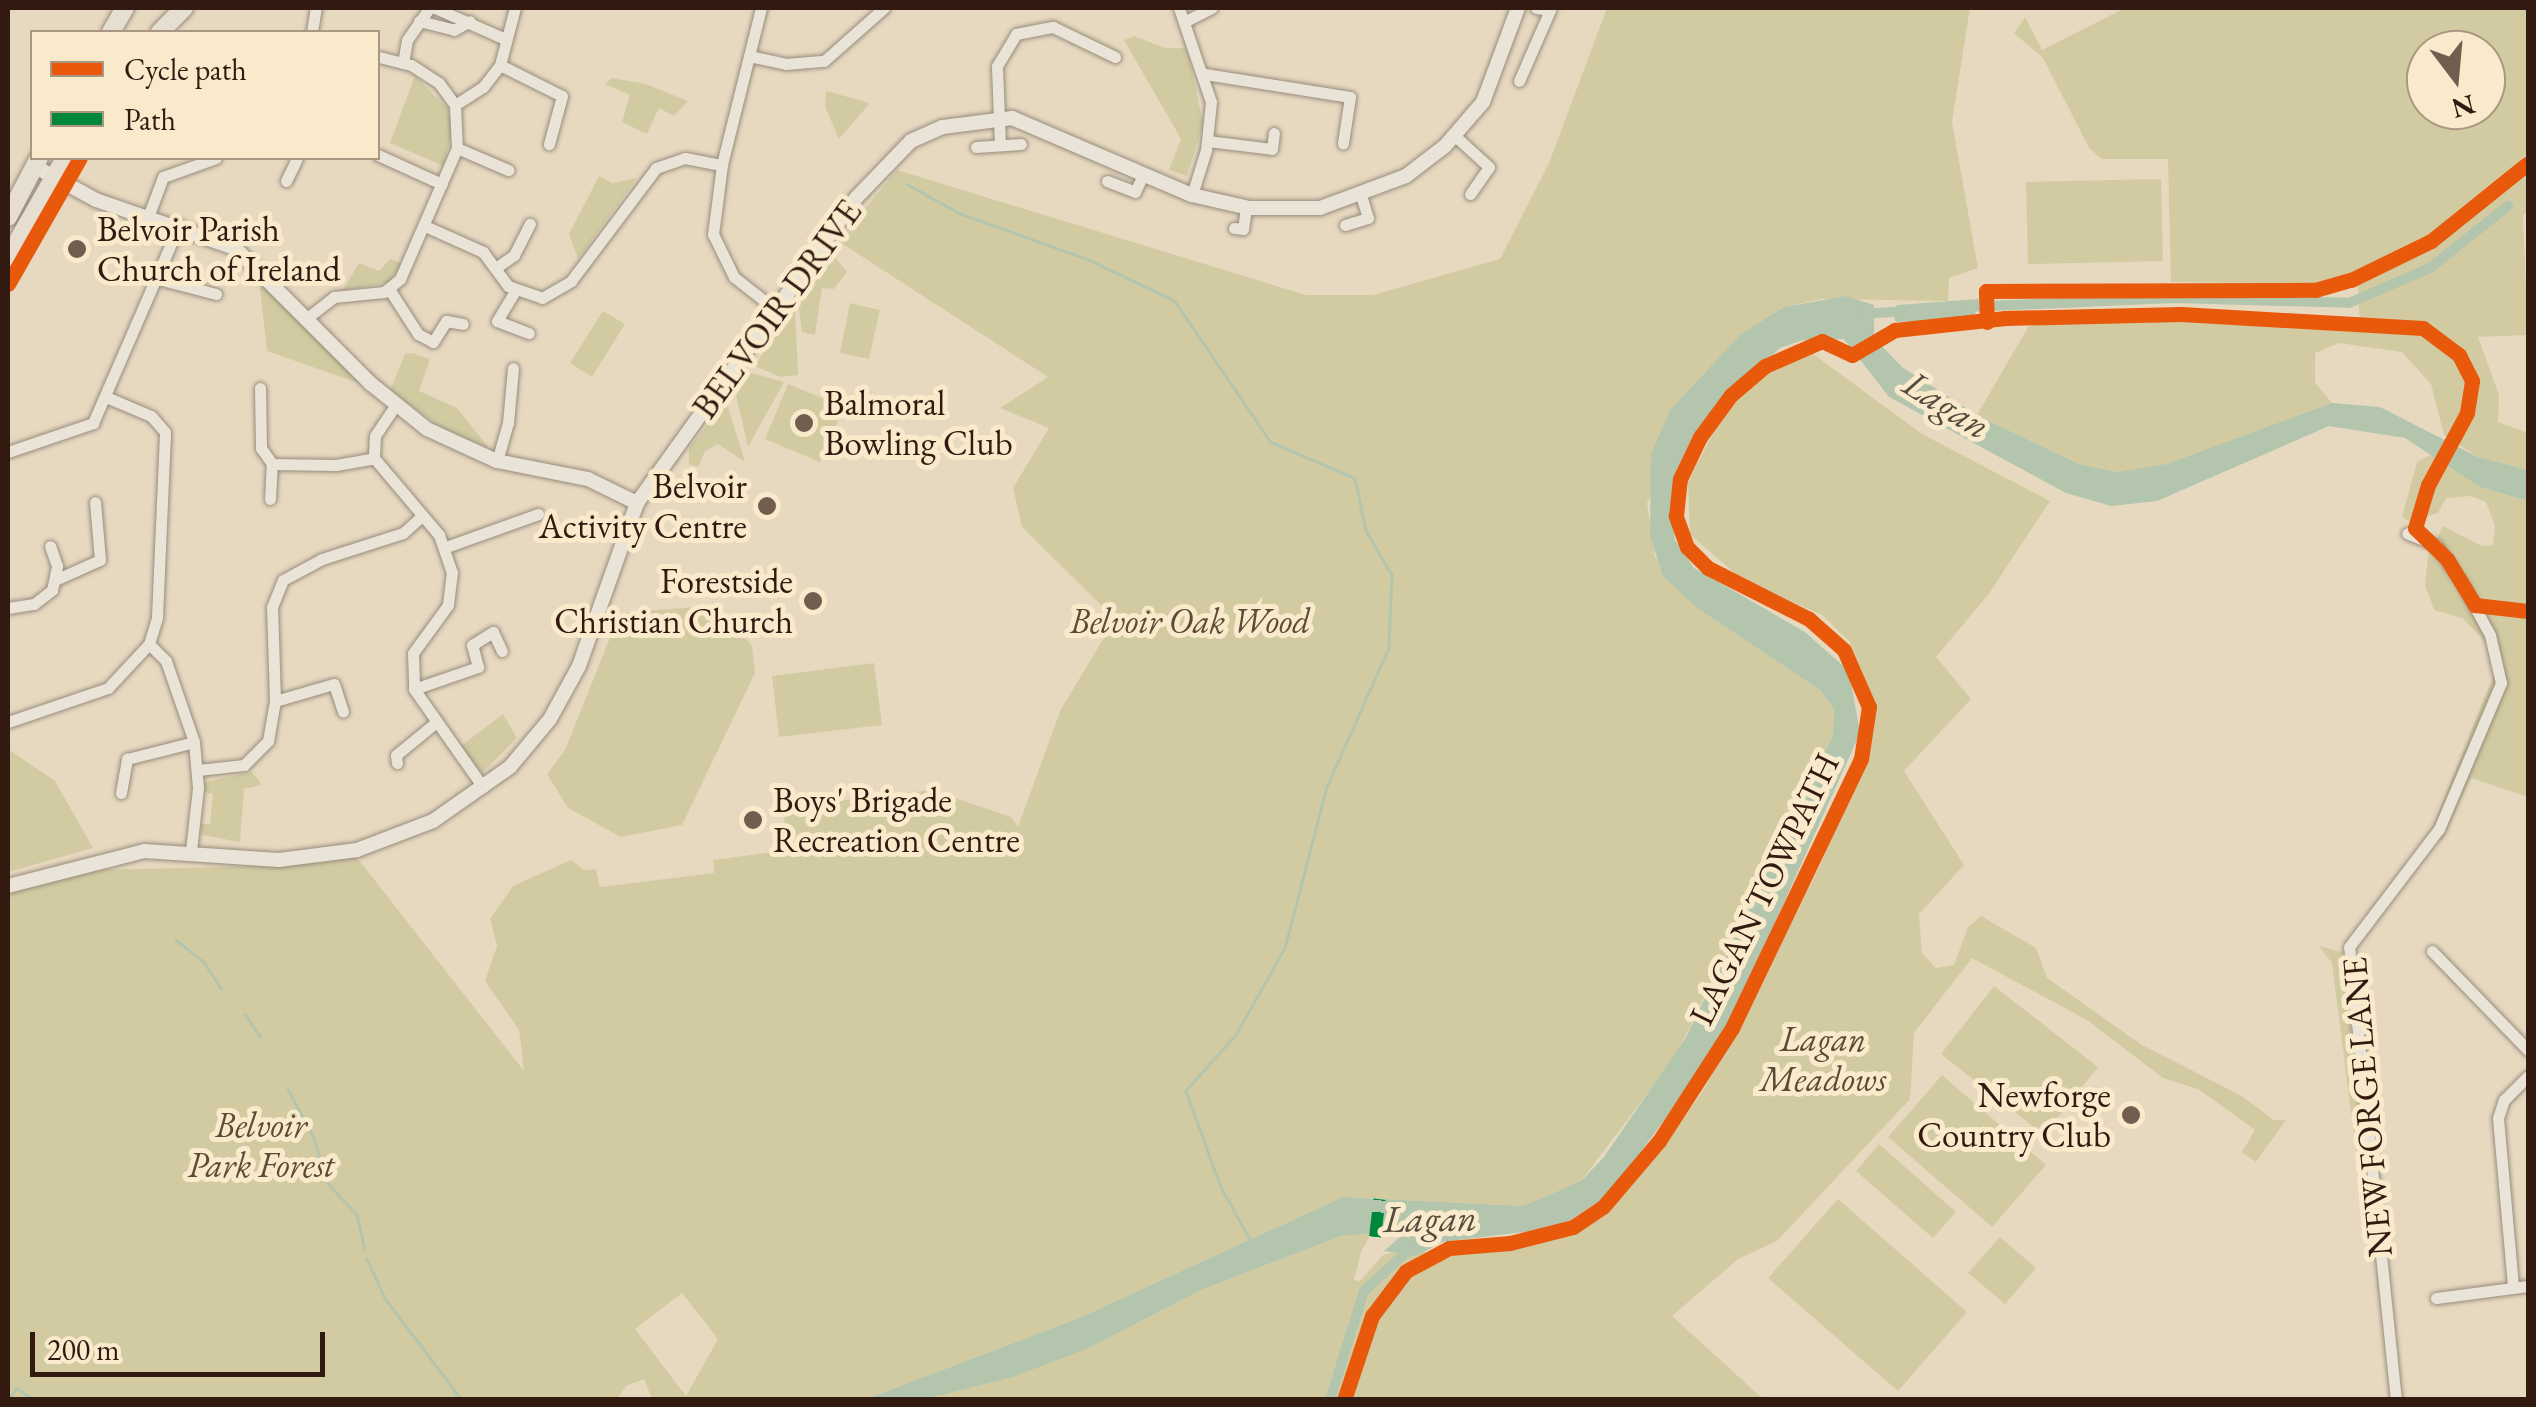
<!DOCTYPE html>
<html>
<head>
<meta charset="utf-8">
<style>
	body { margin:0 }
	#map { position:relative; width:2536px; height:1407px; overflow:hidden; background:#e7d9c0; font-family:"EB Garamond",serif }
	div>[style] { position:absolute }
	.green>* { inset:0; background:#d2cba2 }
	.water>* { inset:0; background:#b4c5ae }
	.stream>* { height:2.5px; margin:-1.25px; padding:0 1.25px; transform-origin:1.25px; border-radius:1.25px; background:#b4c5ae }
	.canal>* { height:10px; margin:-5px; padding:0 5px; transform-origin:5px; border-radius:5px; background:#b4c5ae }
	.roads { filter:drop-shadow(0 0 2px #978c7d) drop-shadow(0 0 2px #978c7d) }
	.minor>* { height:11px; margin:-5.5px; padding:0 5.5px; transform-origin:5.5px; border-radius:5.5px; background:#eae3d7 }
	.tertiary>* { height:14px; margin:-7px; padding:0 7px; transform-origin:7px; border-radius:7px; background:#eae3d7 }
	.trunk>* { height:18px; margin:-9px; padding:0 9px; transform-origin:9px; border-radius:9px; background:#e6ded0 }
	.quiet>* { height:12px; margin-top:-6px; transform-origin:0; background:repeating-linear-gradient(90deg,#00873e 0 25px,transparent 0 37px) }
	.cycleway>* { height:15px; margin:-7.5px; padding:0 7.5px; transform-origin:7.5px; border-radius:7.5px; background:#e8590c }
	.dots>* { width:28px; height:28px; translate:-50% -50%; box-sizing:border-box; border:5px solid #f9eacc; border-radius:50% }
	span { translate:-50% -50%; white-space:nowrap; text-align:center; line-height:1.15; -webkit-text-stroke:10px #f9eacc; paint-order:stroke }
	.poi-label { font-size:35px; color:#331a11 }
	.left { translate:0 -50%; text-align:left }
	.right { translate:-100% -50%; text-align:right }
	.street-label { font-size:35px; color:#331a11 }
	.park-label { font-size:35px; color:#5d4c35; font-style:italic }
	.water-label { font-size:38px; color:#534b3e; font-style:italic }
	.frame { position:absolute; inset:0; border:10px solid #331a11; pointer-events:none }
	.legend { position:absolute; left:30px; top:30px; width:350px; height:130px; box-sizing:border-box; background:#f9eacc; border:2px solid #aa9781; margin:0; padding:12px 18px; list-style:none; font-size:30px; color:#331a11 }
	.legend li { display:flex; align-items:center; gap:20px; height:50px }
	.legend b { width:50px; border:2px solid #aa9781 }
	.north { position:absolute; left:2406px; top:30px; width:100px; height:100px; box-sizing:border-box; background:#f9eacc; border:2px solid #aa9781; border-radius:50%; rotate:164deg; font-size:28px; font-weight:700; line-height:40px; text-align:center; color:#331a11 }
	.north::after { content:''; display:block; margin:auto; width:35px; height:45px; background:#725d4e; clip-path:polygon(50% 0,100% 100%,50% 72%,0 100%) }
	.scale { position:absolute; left:30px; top:1332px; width:295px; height:45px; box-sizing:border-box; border:5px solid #331a11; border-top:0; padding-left:12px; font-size:30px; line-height:35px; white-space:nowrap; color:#331a11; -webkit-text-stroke:8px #f9eacc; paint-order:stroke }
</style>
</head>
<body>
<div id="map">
	<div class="green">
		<i style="clip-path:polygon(evenodd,1607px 8px,1970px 8px,1952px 122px,1978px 268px,1949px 278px,1948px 301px,1822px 299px,1784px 307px,1742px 333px,1647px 503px,1655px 557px,1697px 608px,1820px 690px,1834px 709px,1833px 735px,1675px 1057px,1581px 1181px,1523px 1206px,1343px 1197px,1079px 1318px,866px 1399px,652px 1399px,644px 1379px,626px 1386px,616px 1400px,8px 1399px,8px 892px,93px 870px,270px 866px,355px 855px,524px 1071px,519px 1030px,485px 981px,497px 946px,490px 919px,513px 886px,571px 860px,584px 870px,596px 869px,600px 887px,714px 873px,713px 860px,788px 850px,783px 808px,788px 807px,931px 790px,1011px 817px,1018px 827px,1061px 709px,1107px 633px,1101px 605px,1022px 527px,1013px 488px,1049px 428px,1000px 408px,1048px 377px,838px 241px,897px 170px,1306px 295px,1373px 295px,1500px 259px,1549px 163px,1607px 8px,682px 1293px,718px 1339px,686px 1396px,635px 1329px,682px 1293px)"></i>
		<i style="clip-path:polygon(evenodd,2125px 8px,2528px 8px,2528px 152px,2501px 179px,2528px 161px,2528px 211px,2523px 216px,2528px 335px,2478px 337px,2499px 395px,2498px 422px,2528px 433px,2528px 470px,2478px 457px,2444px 435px,2431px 384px,2402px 352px,2339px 343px,2315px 353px,2315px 383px,2332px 403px,2167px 465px,2118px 472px,2079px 464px,1977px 415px,2030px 324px,2131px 319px,2360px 328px,2357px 270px,2316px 284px,2171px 282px,2168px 159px,2102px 159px,2089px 148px,2043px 58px,2014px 33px,2025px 17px,2042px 50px,2125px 8px,2426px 50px,2486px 50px,2486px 110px,2426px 110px,2426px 50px)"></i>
		<i style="clip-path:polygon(1134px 36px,1165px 48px,1185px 48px,1190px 60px,1203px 124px,1187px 176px,1169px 170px,1181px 139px,1124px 40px)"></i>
		<i style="clip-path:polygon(415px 76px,448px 109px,452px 129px,444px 166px,390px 143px)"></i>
		<i style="clip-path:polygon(611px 78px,646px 84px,688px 101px,674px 116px,659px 108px,647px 134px,622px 122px,630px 95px,605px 84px)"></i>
		<i style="clip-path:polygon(826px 91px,870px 103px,839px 139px,825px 107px)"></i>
		<i style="clip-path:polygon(599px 176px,612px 183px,637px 178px,578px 259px,569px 234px)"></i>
		<i style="clip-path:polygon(2161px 179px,2163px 261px,2028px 264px,2026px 182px)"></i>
		<i style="clip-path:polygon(834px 256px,847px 272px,834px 289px,822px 288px,815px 335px,802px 332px,798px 304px)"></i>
		<i style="clip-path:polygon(390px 259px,401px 263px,390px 282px,342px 291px,359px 263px,379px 271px)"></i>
		<i style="clip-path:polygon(265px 284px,361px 384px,267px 351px,260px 289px)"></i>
		<i style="clip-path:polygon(850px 303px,880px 310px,869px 359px,840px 353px)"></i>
		<i style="clip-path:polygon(795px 308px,798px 375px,781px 377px,754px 366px)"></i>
		<i style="clip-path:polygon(603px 311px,625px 324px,592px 377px,570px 363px)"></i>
		<i style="clip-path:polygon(1809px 351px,1922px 434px,2050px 501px,1988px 595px,1936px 657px,1971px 699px,1904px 771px,1964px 865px,1919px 914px,1922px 953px,1936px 968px,1954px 965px,1968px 927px,1981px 916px,2036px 948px,2047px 978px,2142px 1045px,2240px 1095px,2274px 1120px,2286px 1120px,2256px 1162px,2242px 1152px,2255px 1130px,2198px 1089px,2163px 1078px,2087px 1020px,1972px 958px,1914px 1033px,1910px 1099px,1777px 1241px,1738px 1259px,1672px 1316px,1763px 1399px,925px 1400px,1089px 1348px,1201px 1290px,1341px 1236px,1373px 1230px,1361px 1252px,1354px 1280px,1360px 1281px,1383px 1255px,1413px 1248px,1438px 1255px,1498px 1250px,1554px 1240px,1593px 1223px,1654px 1158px,1703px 1091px,1753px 998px,1820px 866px,1874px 729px,1872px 696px,1849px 641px,1822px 615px,1742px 580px,1690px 534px,1688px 482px,1717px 425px,1750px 386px,1781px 362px)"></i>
		<i style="clip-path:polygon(412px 353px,430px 359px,419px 391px,457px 408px,489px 448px,447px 431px,390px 391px,405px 354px)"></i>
		<i style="clip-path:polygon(751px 373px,784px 382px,748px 447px,736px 395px)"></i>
		<i style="clip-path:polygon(788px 384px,844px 407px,820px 462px,765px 439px)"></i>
		<i style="clip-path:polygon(726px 401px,745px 462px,718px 444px,705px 451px,698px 467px,689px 464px,689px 448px)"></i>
		<i style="clip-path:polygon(2432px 454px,2480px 487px,2528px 501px,2528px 797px,2471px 778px,2442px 841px,2429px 836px,2495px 672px,2487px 643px,2462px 618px,2434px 610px,2425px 585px,2428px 555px,2443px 526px,2482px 546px,2493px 545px,2495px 526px,2486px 502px,2471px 496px,2446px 498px,2438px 513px,2410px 522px,2402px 517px,2417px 462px)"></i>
		<i style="clip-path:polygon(694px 607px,732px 622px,752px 646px,755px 673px,682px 825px,621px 837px,568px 808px,547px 774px,565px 750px,620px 613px)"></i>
		<i style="clip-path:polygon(874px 663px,882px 725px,779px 737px,772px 676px)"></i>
		<i style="clip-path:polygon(503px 714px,517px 738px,482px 773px,461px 746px)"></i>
		<i style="clip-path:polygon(8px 749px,55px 781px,93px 848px,8px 872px)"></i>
		<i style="clip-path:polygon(252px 772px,262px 785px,244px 789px,240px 842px,201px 835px,201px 824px,210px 824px,213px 794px,204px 792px,205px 782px)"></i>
		<i style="clip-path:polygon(2319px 946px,2342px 952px,2365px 1156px,2356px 1151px,2332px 963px)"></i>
		<i style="clip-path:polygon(1994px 986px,2098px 1067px,2044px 1135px,1941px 1054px)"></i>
		<i style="clip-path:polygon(1942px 1075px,2046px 1165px,1992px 1227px,1888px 1137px)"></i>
		<i style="clip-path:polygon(1879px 1144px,1956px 1212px,1933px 1238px,1856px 1171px)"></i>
		<i style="clip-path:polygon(1838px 1199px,1967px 1312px,1898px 1391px,1768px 1278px)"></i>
		<i style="clip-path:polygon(2000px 1237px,2036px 1268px,2005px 1304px,1968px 1273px)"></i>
	</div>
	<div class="water">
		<i style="clip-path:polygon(1846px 296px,1874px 305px,1874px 338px,1902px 367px,1977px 415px,2079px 464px,2118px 472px,2167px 464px,2332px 403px,2380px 407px,2478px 457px,2528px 470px,2528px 501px,2480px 487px,2405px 438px,2329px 426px,2157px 501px,2111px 506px,2066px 493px,1889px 397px,1844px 339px,1803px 340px,1780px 348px,1716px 409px,1683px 463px,1671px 515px,1675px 540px,1694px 568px,1805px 632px,1849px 671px,1860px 733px,1735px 1012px,1701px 1070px,1609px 1195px,1558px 1228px,1442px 1242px,1416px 1256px,1384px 1251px,1409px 1229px,1341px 1236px,1201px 1290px,1089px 1348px,1013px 1377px,925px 1399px,866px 1399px,1079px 1318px,1343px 1197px,1523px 1206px,1581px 1181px,1604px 1157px,1685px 1039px,1833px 735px,1834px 709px,1820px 690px,1697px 608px,1663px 576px,1650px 536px,1651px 453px,1671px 409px,1742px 333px,1784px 307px)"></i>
		<i style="clip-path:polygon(1979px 299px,1974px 318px,1896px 322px,1892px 312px,1897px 305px)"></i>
	</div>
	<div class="stream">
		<i style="left:907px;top:184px;width:60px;rotate:29.1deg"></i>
		<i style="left:959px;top:213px;width:134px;rotate:19.7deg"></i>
		<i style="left:1085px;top:258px;width:98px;rotate:25.3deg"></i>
		<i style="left:1174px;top:300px;width:172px;rotate:55.7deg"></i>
		<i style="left:1271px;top:442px;width:91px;rotate:23.2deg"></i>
		<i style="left:1355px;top:478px;width:53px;rotate:78.1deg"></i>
		<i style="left:1366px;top:530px;width:52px;rotate:60deg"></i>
		<i style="left:1392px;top:575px;width:73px;rotate:92.4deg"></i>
		<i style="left:1389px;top:648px;width:152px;rotate:114deg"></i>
		<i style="left:1327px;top:787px;width:166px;rotate:104.6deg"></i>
		<i style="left:1285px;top:948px;width:100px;rotate:119.4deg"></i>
		<i style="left:1236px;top:1035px;width:75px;rotate:131.8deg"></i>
		<i style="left:1186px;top:1091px;width:102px;rotate:70deg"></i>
		<i style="left:1221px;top:1187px;width:60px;rotate:60.9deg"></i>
		<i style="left:176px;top:940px;width:36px;rotate:38deg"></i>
		<i style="left:204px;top:962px;width:31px;rotate:57deg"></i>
		<i style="left:245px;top:1014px;width:27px;rotate:56deg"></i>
		<i style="left:288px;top:1089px;width:55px;rotate:62deg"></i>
		<i style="left:314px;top:1138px;width:46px;rotate:73.5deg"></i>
		<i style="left:327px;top:1182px;width:45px;rotate:47.7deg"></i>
		<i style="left:357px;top:1215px;width:35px;rotate:77deg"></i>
		<i style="left:367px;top:1259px;width:43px;rotate:65.2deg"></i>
		<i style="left:385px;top:1298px;width:128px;rotate:53deg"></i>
		<i style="left:8px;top:1399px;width:14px;rotate:-51deg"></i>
		<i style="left:17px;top:1388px;width:21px;rotate:35deg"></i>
	</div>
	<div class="canal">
		<i style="left:1968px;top:307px;width:207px;rotate:-2.5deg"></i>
		<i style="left:2175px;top:298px;width:174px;rotate:1.6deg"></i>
		<i style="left:2349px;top:303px;width:88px;rotate:-23.4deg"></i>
		<i style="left:2430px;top:268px;width:100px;rotate:-38.5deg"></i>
		<i style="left:1863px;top:314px;width:43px;rotate:-4deg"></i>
		<i style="left:1330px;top:1400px;width:114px;rotate:-72.7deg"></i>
		<i style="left:1364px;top:1291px;width:64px;rotate:-42.5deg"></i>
	</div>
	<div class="roads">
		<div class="minor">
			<i style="left:435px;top:8px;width:74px;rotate:23.8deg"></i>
			<i style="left:761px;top:8px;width:162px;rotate:104deg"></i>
			<i style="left:722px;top:165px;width:70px;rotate:97.4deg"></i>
			<i style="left:713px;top:234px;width:48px;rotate:64deg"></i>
			<i style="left:734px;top:277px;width:53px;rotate:38.2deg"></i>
			<i style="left:1179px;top:8px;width:99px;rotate:71.2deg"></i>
			<i style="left:1211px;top:102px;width:48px;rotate:95.9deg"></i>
			<i style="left:1206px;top:150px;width:47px;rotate:107.3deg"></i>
			<i style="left:419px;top:21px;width:36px;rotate:14deg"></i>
			<i style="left:454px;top:30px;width:18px;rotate:-29deg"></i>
			<i style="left:1184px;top:22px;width:31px;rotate:-27deg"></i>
			<i style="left:312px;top:32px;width:24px;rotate:-81deg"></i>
			<i style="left:749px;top:56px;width:38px;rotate:12deg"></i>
			<i style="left:786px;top:64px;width:38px;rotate:-5deg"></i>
			<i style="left:824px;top:61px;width:80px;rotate:-41.5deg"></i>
			<i style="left:403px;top:63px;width:23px;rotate:-80deg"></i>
			<i style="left:407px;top:40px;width:37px;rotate:-55deg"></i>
			<i style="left:500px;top:65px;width:59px;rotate:-75.3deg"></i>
			<i style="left:1205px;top:74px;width:147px;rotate:9deg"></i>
			<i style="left:1350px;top:97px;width:47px;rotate:98.7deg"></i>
			<i style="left:1519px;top:81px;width:77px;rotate:-66.4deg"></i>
			<i style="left:1550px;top:10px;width:14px;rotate:-172deg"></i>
			<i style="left:455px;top:105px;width:33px;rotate:-33deg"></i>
			<i style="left:483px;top:87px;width:28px;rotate:-52deg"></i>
			<i style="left:500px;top:65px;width:69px;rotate:26.6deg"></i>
			<i style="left:562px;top:96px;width:50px;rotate:105.2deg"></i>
			<i style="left:1455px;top:136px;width:46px;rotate:42.4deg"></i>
			<i style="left:1489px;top:167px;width:33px;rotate:125deg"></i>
			<i style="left:1208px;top:141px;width:64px;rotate:7.1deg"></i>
			<i style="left:1272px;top:149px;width:16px;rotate:-83deg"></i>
			<i style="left:1000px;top:145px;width:79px;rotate:-92.2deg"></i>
			<i style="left:997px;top:66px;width:37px;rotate:-59deg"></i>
			<i style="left:1016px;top:34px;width:38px;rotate:-11deg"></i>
			<i style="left:1053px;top:27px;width:69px;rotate:25.8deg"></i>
			<i style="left:976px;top:147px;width:45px;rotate:-3.8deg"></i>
			<i style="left:457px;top:148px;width:56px;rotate:23.3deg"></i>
			<i style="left:378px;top:155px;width:70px;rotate:24.4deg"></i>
			<i style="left:286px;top:181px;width:25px;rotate:-64deg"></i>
			<i style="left:1107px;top:181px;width:30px;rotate:21deg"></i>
			<i style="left:1135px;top:192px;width:21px;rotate:-65deg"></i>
			<i style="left:148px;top:217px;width:43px;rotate:-69.4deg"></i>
			<i style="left:163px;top:177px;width:56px;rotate:-19.7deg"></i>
			<i style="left:1345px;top:225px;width:24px;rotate:-17deg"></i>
			<i style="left:1368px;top:218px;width:24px;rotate:-107deg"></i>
			<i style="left:425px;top:226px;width:64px;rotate:24.1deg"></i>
			<i style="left:483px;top:252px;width:42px;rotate:53.7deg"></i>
			<i style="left:508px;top:286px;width:36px;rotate:19deg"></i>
			<i style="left:542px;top:298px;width:34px;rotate:-30deg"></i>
			<i style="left:571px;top:281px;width:141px;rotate:-53deg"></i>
			<i style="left:656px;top:168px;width:31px;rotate:-19deg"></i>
			<i style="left:685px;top:158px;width:38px;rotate:11deg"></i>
			<i style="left:1234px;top:228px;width:9px;rotate:6deg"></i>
			<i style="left:1243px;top:229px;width:22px;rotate:-82deg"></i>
			<i style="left:497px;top:267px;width:21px;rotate:-35deg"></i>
			<i style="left:514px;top:255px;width:35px;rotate:-63deg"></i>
			<i style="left:158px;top:279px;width:60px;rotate:14.5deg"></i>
			<i style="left:389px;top:289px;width:54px;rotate:57.2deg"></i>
			<i style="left:418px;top:334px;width:17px;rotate:28deg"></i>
			<i style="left:433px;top:342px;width:25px;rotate:-58deg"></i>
			<i style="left:446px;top:321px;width:17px;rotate:10deg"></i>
			<i style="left:515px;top:291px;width:35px;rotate:121deg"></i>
			<i style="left:497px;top:321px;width:34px;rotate:21deg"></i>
			<i style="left:307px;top:318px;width:34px;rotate:-38deg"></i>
			<i style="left:334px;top:297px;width:50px;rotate:-5.7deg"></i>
			<i style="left:384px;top:292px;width:21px;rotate:-39deg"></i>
			<i style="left:400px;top:279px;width:143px;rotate:-66.5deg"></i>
			<i style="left:457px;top:148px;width:43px;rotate:-92.7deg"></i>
			<i style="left:455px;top:105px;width:27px;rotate:-126deg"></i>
			<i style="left:439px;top:83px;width:33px;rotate:-147deg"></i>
			<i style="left:411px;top:65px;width:34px;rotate:-166deg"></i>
			<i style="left:260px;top:388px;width:60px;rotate:89deg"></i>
			<i style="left:261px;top:448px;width:19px;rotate:55deg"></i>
			<i style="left:272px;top:464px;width:64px;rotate:0.9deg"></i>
			<i style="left:336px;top:465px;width:39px;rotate:-10deg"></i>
			<i style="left:395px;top:406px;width:36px;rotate:124deg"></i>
			<i style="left:375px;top:436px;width:22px;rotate:93deg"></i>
			<i style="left:374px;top:458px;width:101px;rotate:49.8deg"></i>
			<i style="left:439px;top:535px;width:39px;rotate:71deg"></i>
			<i style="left:452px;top:572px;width:33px;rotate:97deg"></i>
			<i style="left:448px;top:605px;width:59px;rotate:126.1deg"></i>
			<i style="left:413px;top:653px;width:36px;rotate:88deg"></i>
			<i style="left:414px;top:689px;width:120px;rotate:54.9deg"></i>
			<i style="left:8px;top:452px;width:90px;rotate:-18.8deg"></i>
			<i style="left:93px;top:423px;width:216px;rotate:-66.5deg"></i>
			<i style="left:497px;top:461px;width:40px;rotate:-74deg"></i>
			<i style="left:508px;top:423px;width:55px;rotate:-84.8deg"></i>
			<i style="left:270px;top:499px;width:35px;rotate:-87deg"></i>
			<i style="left:446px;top:547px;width:98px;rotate:-19.7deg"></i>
			<i style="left:55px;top:580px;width:49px;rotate:-24deg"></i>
			<i style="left:100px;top:560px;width:58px;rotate:-94.9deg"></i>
			<i style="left:8px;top:608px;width:26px;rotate:-9deg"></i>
			<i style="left:34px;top:604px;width:23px;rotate:-38deg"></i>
			<i style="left:52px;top:590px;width:25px;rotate:-78deg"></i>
			<i style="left:57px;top:566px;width:21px;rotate:-109deg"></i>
			<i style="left:149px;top:644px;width:24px;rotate:45deg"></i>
			<i style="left:166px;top:661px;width:86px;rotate:70.9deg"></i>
			<i style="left:194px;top:742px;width:46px;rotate:85deg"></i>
			<i style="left:198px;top:788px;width:62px;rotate:96.4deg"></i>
			<i style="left:414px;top:689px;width:68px;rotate:-19deg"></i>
			<i style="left:478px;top:667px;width:23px;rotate:-105deg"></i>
			<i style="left:472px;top:645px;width:25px;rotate:-32deg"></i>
			<i style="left:493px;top:632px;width:21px;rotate:65deg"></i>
			<i style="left:275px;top:701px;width:61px;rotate:-16.1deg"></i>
			<i style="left:334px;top:684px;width:29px;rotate:72deg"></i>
			<i style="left:8px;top:722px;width:106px;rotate:-18.8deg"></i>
			<i style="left:108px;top:688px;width:60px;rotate:-47deg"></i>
			<i style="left:149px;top:644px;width:28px;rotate:-73deg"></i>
			<i style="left:157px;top:617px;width:185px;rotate:-87.5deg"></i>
			<i style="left:165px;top:432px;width:21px;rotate:-131deg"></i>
			<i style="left:151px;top:416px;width:49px;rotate:-157.1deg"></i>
			<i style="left:397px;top:763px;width:8px;rotate:-97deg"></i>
			<i style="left:396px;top:755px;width:49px;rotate:-39.2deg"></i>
			<i style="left:198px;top:770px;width:46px;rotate:-6.2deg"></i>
			<i style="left:244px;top:765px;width:34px;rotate:-45deg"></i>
			<i style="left:268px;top:741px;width:41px;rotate:-80.1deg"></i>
			<i style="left:275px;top:701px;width:94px;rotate:-91.8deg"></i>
			<i style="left:272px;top:607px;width:29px;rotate:-68deg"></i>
			<i style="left:283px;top:580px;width:44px;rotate:-28.3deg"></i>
			<i style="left:322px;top:559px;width:85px;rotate:-17.8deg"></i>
			<i style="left:403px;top:533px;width:25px;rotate:-42deg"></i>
			<i style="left:121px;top:793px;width:35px;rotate:-80deg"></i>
			<i style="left:127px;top:759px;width:69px;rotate:-14.2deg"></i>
			<i style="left:2432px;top:951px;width:138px;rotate:45.9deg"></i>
			<i style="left:2513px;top:1286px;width:169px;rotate:-95.1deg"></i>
			<i style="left:2498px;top:1118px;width:19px;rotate:-72deg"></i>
			<i style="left:2504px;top:1100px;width:34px;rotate:-45deg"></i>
			<i style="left:2436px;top:1298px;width:93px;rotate:-7.4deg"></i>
			<i style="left:2396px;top:1400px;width:455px;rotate:-95.9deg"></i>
			<i style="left:2349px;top:947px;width:148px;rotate:-52.7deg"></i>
			<i style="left:2439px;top:829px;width:159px;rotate:-67deg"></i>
			<i style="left:2501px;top:683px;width:49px;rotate:-102.9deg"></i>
			<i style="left:2490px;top:635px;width:59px;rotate:-118.3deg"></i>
			<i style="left:2462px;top:583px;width:46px;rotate:-124.4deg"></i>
			<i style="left:2436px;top:545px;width:31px;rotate:-158deg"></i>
		</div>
		<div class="tertiary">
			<i style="left:34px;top:166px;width:71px;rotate:28.7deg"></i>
			<i style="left:96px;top:200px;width:147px;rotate:19.1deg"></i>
			<i style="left:235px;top:248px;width:191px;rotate:45deg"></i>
			<i style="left:370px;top:383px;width:73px;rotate:38.9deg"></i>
			<i style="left:427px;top:429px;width:77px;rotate:24.6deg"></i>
			<i style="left:497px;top:461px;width:93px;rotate:11.2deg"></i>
			<i style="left:588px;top:479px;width:55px;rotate:26.1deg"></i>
			<i style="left:8px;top:886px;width:140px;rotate:-14.4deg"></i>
			<i style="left:144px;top:851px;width:135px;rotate:3.8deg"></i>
			<i style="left:279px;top:860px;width:79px;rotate:-7.3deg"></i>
			<i style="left:357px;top:850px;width:81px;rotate:-20.9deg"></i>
			<i style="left:433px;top:821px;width:94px;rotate:-35deg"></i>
			<i style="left:510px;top:767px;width:62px;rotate:-50.2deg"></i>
			<i style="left:550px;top:719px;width:60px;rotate:-61.3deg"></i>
			<i style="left:579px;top:666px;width:173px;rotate:-70.4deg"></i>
			<i style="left:637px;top:503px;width:375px;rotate:-54.3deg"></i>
			<i style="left:856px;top:198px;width:79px;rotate:-46deg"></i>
			<i style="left:911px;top:141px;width:35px;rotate:-24deg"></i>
			<i style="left:943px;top:127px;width:70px;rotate:-7.4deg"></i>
			<i style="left:1012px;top:118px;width:196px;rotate:23.2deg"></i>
			<i style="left:1192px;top:195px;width:58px;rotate:12.8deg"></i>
			<i style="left:1249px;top:208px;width:71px"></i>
			<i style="left:1320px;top:208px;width:92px;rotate:-20.4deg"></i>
			<i style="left:1406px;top:176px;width:49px;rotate:-37.6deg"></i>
			<i style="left:1445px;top:146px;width:58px;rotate:-49.2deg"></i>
			<i style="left:1483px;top:102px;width:100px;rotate:-69.6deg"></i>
		</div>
		<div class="trunk">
			<i style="left:111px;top:32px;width:28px;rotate:-60deg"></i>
			<i style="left:160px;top:32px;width:34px;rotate:-45deg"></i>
			<i style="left:8px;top:217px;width:67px;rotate:-62.3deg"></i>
			<i style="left:8px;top:258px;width:115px;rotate:-60.3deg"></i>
		</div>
	</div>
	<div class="quiet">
		<i style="left:1375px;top:1237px;width:38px;rotate:-83deg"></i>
	</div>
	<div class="cycleway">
		<i style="left:8px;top:284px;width:145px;rotate:-60.3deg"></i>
		<i style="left:1987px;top:322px;width:31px;rotate:-92deg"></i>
		<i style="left:1986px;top:291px;width:329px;rotate:-0.2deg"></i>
		<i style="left:2315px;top:290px;width:37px;rotate:-16deg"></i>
		<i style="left:2351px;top:280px;width:89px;rotate:-26deg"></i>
		<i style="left:2431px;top:241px;width:124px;rotate:-38.8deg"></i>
		<i style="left:1344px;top:1400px;width:89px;rotate:-71.6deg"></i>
		<i style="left:1372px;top:1316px;width:56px;rotate:-52.9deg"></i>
		<i style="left:1406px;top:1271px;width:49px;rotate:-28.1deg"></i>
		<i style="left:1449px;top:1248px;width:61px;rotate:-4.7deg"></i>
		<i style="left:1510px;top:1243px;width:65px;rotate:-14.3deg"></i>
		<i style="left:1573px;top:1227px;width:36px;rotate:-34deg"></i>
		<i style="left:1603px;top:1207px;width:87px;rotate:-49.7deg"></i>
		<i style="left:1659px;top:1141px;width:135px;rotate:-57.1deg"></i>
		<i style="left:1732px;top:1028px;width:298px;rotate:-64.4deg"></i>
		<i style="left:1861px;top:759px;width:53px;rotate:-81.3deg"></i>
		<i style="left:1869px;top:707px;width:62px;rotate:-113.7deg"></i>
		<i style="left:1844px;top:650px;width:47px;rotate:-138.5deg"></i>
		<i style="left:1809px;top:619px;width:113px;rotate:-153.2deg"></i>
		<i style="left:1708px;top:568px;width:30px;rotate:-135deg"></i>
		<i style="left:1687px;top:547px;width:33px;rotate:-110deg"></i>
		<i style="left:1676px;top:516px;width:37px;rotate:-84deg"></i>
		<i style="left:1680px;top:479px;width:47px;rotate:-64.5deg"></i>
		<i style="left:1700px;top:437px;width:52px;rotate:-53.6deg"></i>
		<i style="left:1731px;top:395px;width:45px;rotate:-40.5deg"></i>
		<i style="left:1765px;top:366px;width:62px;rotate:-23.7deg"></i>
		<i style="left:1822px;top:341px;width:33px;rotate:25deg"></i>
		<i style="left:1852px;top:355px;width:50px;rotate:-30.2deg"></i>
		<i style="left:1895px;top:330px;width:111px;rotate:-6.2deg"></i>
		<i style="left:2005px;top:318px;width:176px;rotate:-1.3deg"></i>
		<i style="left:2181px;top:314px;width:242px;rotate:3.3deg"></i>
		<i style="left:2423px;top:328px;width:45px;rotate:36.9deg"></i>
		<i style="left:2459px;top:355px;width:29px;rotate:63deg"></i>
		<i style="left:2472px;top:381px;width:32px;rotate:99deg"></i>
		<i style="left:2467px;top:413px;width:82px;rotate:118.4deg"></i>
		<i style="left:2428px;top:485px;width:45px;rotate:106.8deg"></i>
		<i style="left:2415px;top:528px;width:45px;rotate:44.1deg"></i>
		<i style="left:2447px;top:559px;width:54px;rotate:58.7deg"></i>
		<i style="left:2475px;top:605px;width:53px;rotate:6.5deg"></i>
	</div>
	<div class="dots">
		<i style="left:77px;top:249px;background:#725d4e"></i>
		<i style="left:804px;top:423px;background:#725d4e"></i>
		<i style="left:767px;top:506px;background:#725d4e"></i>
		<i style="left:813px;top:601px;background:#725d4e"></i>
		<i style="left:753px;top:820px;background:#725d4e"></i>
		<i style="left:2131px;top:1115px;background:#725d4e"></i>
	</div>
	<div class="poi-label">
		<span class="left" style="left:97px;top:249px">Belvoir Parish<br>Church of Ireland</span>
		<span class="left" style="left:824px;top:423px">Balmoral<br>Bowling Club</span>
		<span class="right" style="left:747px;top:506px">Belvoir<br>Activity Centre</span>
		<span class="right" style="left:793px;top:601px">Forestside<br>Christian Church</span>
		<span class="left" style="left:773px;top:820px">Boys' Brigade<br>Recreation Centre</span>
		<span class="right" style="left:2111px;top:1115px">Newforge<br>Country Club</span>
	</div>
	<div class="street-label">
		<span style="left:777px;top:309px;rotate:-54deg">BELVOIR DRIVE</span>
		<span style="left:1764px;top:889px;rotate:-64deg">LAGAN TOWPATH</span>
		<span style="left:2367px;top:1107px;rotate:-95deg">NEW FORGE LANE</span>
	</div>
	<div class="park-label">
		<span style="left:1190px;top:621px">Belvoir Oak Wood</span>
		<span style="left:1823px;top:1059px">Lagan<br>Meadows</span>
		<span style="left:261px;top:1145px">Belvoir<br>Park Forest</span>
	</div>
	<div class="water-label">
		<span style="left:1947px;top:404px;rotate:32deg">Lagan</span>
		<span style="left:1430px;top:1218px;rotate:-1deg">Lagan</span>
	</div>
	<div class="frame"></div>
	<ul class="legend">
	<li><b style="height:12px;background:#e8590c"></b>Cycle path</li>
	<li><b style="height:12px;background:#00873e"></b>Path</li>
	</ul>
	<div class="north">N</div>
	<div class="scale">200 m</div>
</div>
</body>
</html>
